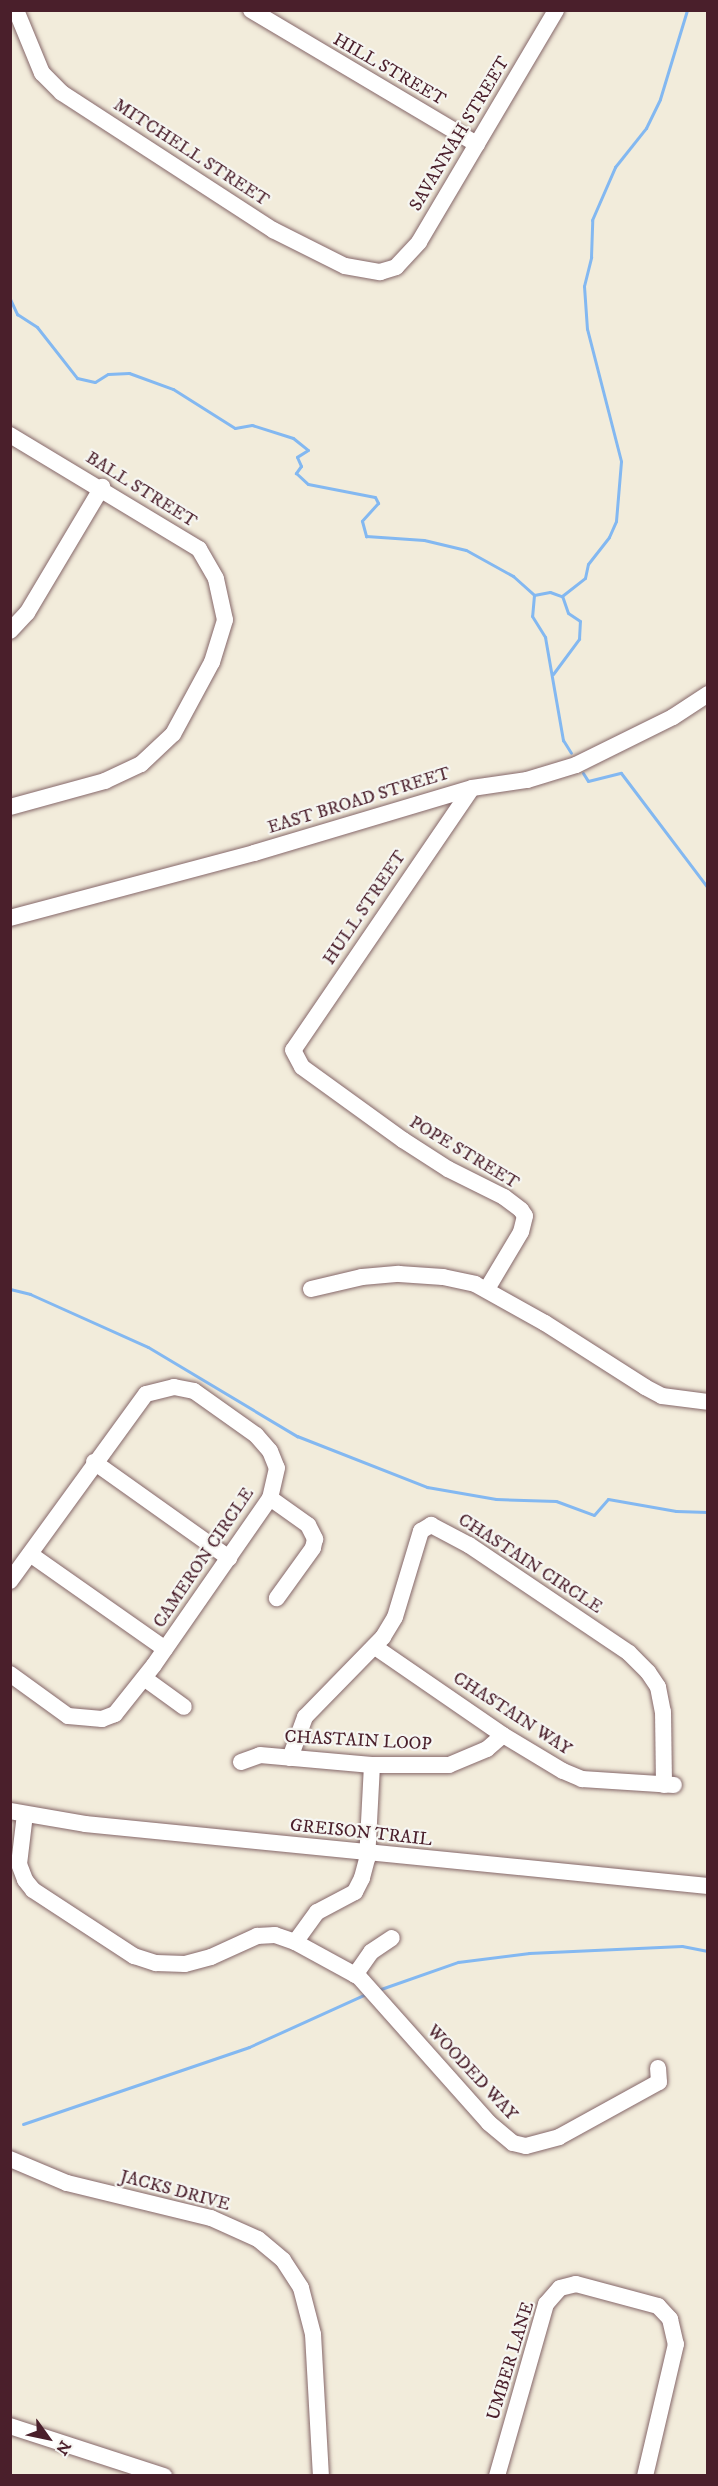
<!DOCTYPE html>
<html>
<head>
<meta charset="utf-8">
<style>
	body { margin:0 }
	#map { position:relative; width:718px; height:2486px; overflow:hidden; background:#f2ecdb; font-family:"IM FELL DW Pica",serif }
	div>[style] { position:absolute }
	.stream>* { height:3px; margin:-1.5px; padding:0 1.5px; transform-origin:1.5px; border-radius:1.5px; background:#83b8f1 }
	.roads { filter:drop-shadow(0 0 2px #856769) drop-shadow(0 0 2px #856769) }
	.minor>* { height:16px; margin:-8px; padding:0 8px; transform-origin:8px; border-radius:8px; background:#fff }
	span { translate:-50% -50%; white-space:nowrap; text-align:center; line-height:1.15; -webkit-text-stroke:4.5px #f6f6f2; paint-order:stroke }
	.street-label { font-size:18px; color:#4a1f2b }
	.frame { position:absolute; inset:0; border:12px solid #4a1f2b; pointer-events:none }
	.north { position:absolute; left:18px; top:2408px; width:60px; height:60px; -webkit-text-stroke:4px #f6f6f2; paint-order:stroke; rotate:123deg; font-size:16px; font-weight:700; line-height:24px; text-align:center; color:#4a1f2b }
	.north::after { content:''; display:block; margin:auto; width:21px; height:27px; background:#4a1f2b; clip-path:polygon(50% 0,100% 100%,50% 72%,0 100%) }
</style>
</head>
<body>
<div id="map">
	<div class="stream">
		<i style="left:10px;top:299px;width:17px;rotate:65deg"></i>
		<i style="left:17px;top:314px;width:24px;rotate:33deg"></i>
		<i style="left:37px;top:327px;width:65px;rotate:51.9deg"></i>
		<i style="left:77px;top:378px;width:18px;rotate:13deg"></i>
		<i style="left:95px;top:382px;width:15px;rotate:-32deg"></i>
		<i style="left:108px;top:374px;width:21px;rotate:-3deg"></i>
		<i style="left:129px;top:373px;width:47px;rotate:20deg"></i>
		<i style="left:173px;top:389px;width:73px;rotate:32.2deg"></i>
		<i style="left:235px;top:428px;width:17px;rotate:-10deg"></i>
		<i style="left:252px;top:425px;width:43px;rotate:17.6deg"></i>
		<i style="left:293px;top:438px;width:19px;rotate:39deg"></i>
		<i style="left:308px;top:450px;width:13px;rotate:148deg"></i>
		<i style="left:297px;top:457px;width:10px;rotate:66deg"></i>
		<i style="left:301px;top:466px;width:9px;rotate:126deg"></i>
		<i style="left:296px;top:473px;width:16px;rotate:43deg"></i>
		<i style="left:308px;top:484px;width:68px;rotate:11deg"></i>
		<i style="left:375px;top:497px;width:7px;rotate:63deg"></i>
		<i style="left:378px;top:503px;width:24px;rotate:132deg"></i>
		<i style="left:362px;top:521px;width:16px;rotate:75deg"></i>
		<i style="left:366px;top:536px;width:58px;rotate:3.9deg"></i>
		<i style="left:424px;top:540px;width:43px;rotate:13.4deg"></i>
		<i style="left:466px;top:550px;width:54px;rotate:29deg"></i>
		<i style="left:513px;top:576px;width:28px;rotate:42deg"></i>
		<i style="left:534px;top:595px;width:21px;rotate:95deg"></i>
		<i style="left:532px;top:616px;width:25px;rotate:58deg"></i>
		<i style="left:545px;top:637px;width:105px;rotate:80.1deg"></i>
		<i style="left:563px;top:740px;width:15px;rotate:58deg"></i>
		<i style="left:534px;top:595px;width:16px;rotate:-11deg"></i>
		<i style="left:550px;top:592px;width:12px;rotate:20deg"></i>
		<i style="left:553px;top:674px;width:44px;rotate:-53.4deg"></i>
		<i style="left:579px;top:639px;width:18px;rotate:-87deg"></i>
		<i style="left:580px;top:621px;width:14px;rotate:-146deg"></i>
		<i style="left:568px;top:613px;width:18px;rotate:-109deg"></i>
		<i style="left:562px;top:596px;width:29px;rotate:-38deg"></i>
		<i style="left:585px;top:578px;width:14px;rotate:-78deg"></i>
		<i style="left:588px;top:564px;width:34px;rotate:-52deg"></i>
		<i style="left:609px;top:537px;width:17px;rotate:-66deg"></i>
		<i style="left:616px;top:521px;width:60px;rotate:-85.2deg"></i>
		<i style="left:621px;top:461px;width:136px;rotate:-104.4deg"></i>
		<i style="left:587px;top:329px;width:43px;rotate:-94deg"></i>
		<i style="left:584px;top:286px;width:30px;rotate:-76deg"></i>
		<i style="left:591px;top:257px;width:37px;rotate:-88deg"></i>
		<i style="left:592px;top:220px;width:58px;rotate:-66.5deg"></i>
		<i style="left:615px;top:167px;width:50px;rotate:-51.5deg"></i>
		<i style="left:646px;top:128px;width:32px;rotate:-64deg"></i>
		<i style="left:660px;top:99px;width:93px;rotate:-73.1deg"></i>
		<i style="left:583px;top:773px;width:9px;rotate:58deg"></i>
		<i style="left:588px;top:781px;width:34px;rotate:-14deg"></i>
		<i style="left:621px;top:773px;width:144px;rotate:52.9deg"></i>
		<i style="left:10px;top:1289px;width:21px;rotate:14deg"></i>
		<i style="left:30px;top:1294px;width:129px;rotate:24.2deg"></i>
		<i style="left:148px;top:1347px;width:174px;rotate:30.9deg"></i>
		<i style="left:297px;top:1436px;width:140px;rotate:21.4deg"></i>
		<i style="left:427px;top:1487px;width:70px;rotate:9.9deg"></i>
		<i style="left:496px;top:1499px;width:60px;rotate:1.9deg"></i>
		<i style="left:556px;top:1501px;width:40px;rotate:20.2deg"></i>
		<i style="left:594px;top:1515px;width:21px;rotate:-49deg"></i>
		<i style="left:608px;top:1499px;width:69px;rotate:10deg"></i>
		<i style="left:676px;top:1511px;width:32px;rotate:2deg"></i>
		<i style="left:378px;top:1990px;width:85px;rotate:-19.3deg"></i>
		<i style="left:458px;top:1962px;width:72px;rotate:-7.2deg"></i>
		<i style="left:529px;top:1953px;width:153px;rotate:-2.6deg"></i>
		<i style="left:682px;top:1946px;width:26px;rotate:11deg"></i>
		<i style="left:23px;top:2124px;width:239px;rotate:-18.8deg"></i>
		<i style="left:249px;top:2047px;width:128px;rotate:-24.4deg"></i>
	</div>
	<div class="roads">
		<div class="minor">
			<i style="left:16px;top:10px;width:68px;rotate:67.6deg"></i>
			<i style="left:42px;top:73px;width:28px;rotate:45deg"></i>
			<i style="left:62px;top:93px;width:252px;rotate:33deg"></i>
			<i style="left:273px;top:230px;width:80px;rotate:26.6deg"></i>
			<i style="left:345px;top:266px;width:36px;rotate:10deg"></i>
			<i style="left:380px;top:272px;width:17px;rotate:-17deg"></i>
			<i style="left:396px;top:267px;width:34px;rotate:-47deg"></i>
			<i style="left:419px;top:242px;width:269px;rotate:-59.4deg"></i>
			<i style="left:251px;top:10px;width:263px;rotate:30.7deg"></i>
			<i style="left:10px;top:435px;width:221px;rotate:31.1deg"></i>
			<i style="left:199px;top:549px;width:34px;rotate:60deg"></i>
			<i style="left:216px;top:579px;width:42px;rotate:77.6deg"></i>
			<i style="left:225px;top:620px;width:44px;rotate:107.2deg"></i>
			<i style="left:212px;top:662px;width:82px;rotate:118.4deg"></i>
			<i style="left:173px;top:734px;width:44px;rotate:136.8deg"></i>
			<i style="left:141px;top:764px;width:40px;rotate:155deg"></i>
			<i style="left:105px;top:781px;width:98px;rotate:164.7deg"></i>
			<i style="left:10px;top:631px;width:25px;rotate:-47deg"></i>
			<i style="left:27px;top:613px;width:147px;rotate:-59.2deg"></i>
			<i style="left:472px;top:788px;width:317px;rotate:124.3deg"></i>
			<i style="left:293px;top:1050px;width:19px;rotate:62deg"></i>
			<i style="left:302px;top:1067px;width:125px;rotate:35.9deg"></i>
			<i style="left:403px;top:1140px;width:54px;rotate:32.8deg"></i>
			<i style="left:448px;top:1169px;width:63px;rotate:26.6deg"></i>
			<i style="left:504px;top:1197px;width:21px;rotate:37deg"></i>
			<i style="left:521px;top:1210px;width:7px;rotate:56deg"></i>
			<i style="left:525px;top:1216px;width:16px;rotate:104deg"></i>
			<i style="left:521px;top:1232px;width:66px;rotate:120.8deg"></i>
			<i style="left:10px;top:918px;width:253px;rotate:-14.9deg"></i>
			<i style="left:254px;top:853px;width:227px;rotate:-16.6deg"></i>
			<i style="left:472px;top:788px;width:56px;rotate:-8.3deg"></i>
			<i style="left:527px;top:780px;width:51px;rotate:-17deg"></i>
			<i style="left:576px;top:765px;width:108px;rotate:-26.3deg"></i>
			<i style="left:673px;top:717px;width:42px;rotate:-33.3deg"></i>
			<i style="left:311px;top:1289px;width:52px;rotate:-13.2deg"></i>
			<i style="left:362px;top:1277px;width:37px;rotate:-5deg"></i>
			<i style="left:399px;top:1274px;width:44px;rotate:3.9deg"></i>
			<i style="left:443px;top:1277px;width:33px;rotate:12deg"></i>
			<i style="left:475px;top:1284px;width:80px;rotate:29.1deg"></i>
			<i style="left:545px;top:1323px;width:119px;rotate:32.6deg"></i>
			<i style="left:645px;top:1387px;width:19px;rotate:28deg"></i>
			<i style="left:662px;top:1396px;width:46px;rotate:7.4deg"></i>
			<i style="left:94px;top:1462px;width:166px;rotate:35.4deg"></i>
			<i style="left:270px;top:1498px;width:47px;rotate:35.4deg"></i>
			<i style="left:308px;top:1525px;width:16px;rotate:63deg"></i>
			<i style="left:315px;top:1539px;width:9px;rotate:103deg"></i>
			<i style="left:313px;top:1548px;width:62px;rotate:125.8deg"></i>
			<i style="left:30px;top:1554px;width:165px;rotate:35.1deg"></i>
			<i style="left:10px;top:1581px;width:231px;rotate:-54deg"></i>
			<i style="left:146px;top:1394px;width:29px;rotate:-14deg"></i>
			<i style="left:174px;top:1387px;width:20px;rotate:11deg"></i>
			<i style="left:194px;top:1391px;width:76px;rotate:35.4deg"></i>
			<i style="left:256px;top:1435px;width:21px;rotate:49deg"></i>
			<i style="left:270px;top:1451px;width:18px;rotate:68deg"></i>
			<i style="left:277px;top:1468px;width:31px;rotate:103deg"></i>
			<i style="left:270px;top:1498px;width:203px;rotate:124.8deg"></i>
			<i style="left:154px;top:1665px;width:63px;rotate:128.5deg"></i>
			<i style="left:115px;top:1714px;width:14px;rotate:159deg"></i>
			<i style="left:102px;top:1719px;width:34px;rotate:-175deg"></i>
			<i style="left:68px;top:1716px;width:72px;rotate:-144.1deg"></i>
			<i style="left:375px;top:1647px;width:155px;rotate:34.5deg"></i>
			<i style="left:503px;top:1735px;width:70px;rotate:31deg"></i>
			<i style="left:563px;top:1771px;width:21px;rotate:23deg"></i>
			<i style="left:582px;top:1779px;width:92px;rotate:3.7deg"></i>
			<i style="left:144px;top:1678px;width:49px;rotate:35.9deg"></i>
			<i style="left:290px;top:1758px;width:44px;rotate:-69.9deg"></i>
			<i style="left:305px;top:1717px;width:112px;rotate:-45.7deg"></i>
			<i style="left:383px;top:1637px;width:23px;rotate:-59deg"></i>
			<i style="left:395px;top:1617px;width:90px;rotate:-73.2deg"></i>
			<i style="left:421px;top:1531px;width:12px;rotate:-31deg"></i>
			<i style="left:431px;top:1525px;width:43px;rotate:27.8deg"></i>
			<i style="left:469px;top:1545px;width:193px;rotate:34deg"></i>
			<i style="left:629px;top:1653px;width:27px;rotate:45deg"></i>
			<i style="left:648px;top:1672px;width:18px;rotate:56deg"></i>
			<i style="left:658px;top:1687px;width:25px;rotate:79deg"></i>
			<i style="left:663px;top:1712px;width:73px;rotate:89.2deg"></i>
			<i style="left:241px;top:1762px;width:20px;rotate:-20deg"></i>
			<i style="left:260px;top:1755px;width:112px;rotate:5.1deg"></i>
			<i style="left:372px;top:1765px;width:77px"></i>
			<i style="left:449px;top:1765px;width:41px;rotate:-22.8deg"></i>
			<i style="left:487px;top:1749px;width:21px;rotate:-41deg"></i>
			<i style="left:372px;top:1765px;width:94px;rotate:93deg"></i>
			<i style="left:367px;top:1859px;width:20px;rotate:105deg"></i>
			<i style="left:362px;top:1878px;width:16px;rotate:117deg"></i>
			<i style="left:355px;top:1892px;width:43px;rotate:152.2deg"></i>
			<i style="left:317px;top:1912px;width:37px;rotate:126deg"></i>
			<i style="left:295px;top:1942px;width:73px;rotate:28.7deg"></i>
			<i style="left:359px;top:1977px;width:195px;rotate:48.3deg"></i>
			<i style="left:489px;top:2123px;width:31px;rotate:40deg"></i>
			<i style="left:513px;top:2143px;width:13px;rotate:13deg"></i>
			<i style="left:526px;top:2146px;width:34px;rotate:-15deg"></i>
			<i style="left:559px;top:2137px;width:114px;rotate:-28.8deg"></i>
			<i style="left:659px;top:2082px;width:14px;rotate:-94deg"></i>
			<i style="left:10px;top:1811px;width:76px;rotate:9.8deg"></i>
			<i style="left:85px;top:1824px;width:626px;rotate:5.68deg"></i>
			<i style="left:25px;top:1814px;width:50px;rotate:96.8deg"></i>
			<i style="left:19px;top:1864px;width:17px;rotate:69deg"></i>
			<i style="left:25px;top:1880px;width:13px;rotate:51deg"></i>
			<i style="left:33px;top:1890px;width:121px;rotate:33.2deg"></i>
			<i style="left:134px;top:1956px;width:23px;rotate:18deg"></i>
			<i style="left:156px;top:1963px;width:29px;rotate:2deg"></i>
			<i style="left:185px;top:1964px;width:27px;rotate:-15deg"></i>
			<i style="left:211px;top:1957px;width:51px;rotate:-24.5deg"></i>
			<i style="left:257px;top:1936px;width:18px;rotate:-3deg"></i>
			<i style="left:275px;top:1935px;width:21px;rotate:19deg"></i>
			<i style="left:355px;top:1975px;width:28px;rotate:-55deg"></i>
			<i style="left:371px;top:1952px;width:25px;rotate:-34deg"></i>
			<i style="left:10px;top:2159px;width:62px;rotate:22.8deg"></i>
			<i style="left:67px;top:2183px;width:148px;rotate:13.7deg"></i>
			<i style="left:211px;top:2218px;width:51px;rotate:24.1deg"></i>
			<i style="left:258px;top:2239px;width:33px;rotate:40deg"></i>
			<i style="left:283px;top:2260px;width:33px;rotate:57deg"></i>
			<i style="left:301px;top:2288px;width:48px;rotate:75.4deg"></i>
			<i style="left:313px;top:2334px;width:142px;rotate:86.8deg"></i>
			<i style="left:10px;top:2426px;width:162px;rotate:18deg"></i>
			<i style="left:497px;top:2476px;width:179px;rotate:-74.1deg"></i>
			<i style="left:546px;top:2304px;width:21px;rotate:-49deg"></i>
			<i style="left:560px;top:2288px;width:16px;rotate:-14deg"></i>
			<i style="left:576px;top:2284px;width:85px;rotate:15deg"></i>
			<i style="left:658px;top:2306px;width:18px;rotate:47deg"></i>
			<i style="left:670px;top:2319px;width:26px;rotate:77deg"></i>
			<i style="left:676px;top:2344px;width:136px;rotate:103.2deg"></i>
		</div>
	</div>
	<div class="street-label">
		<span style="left:389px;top:70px;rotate:30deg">HILL STREET</span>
		<span style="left:460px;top:134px;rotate:-59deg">SAVANNAH STREET</span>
		<span style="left:191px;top:153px;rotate:33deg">MITCHELL STREET</span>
		<span style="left:141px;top:490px;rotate:32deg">BALL STREET</span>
		<span style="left:359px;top:801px;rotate:-17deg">EAST BROAD STREET</span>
		<span style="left:365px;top:908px;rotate:-56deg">HULL STREET</span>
		<span style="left:464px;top:1153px;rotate:31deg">POPE STREET</span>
		<span style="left:204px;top:1558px;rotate:-56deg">CAMERON CIRCLE</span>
		<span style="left:530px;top:1564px;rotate:33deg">CHASTAIN CIRCLE</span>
		<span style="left:512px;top:1714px;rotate:33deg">CHASTAIN WAY</span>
		<span style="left:358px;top:1741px;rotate:3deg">CHASTAIN LOOP</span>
		<span style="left:361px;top:1833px;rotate:6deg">GREISON TRAIL</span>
		<span style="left:472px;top:2073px;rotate:47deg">WOODED WAY</span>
		<span style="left:175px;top:2191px;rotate:15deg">JACKS DRIVE</span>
		<span style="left:511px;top:2361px;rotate:-73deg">UMBER LANE</span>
	</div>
	<div class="frame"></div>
	<div class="north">N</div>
</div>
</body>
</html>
